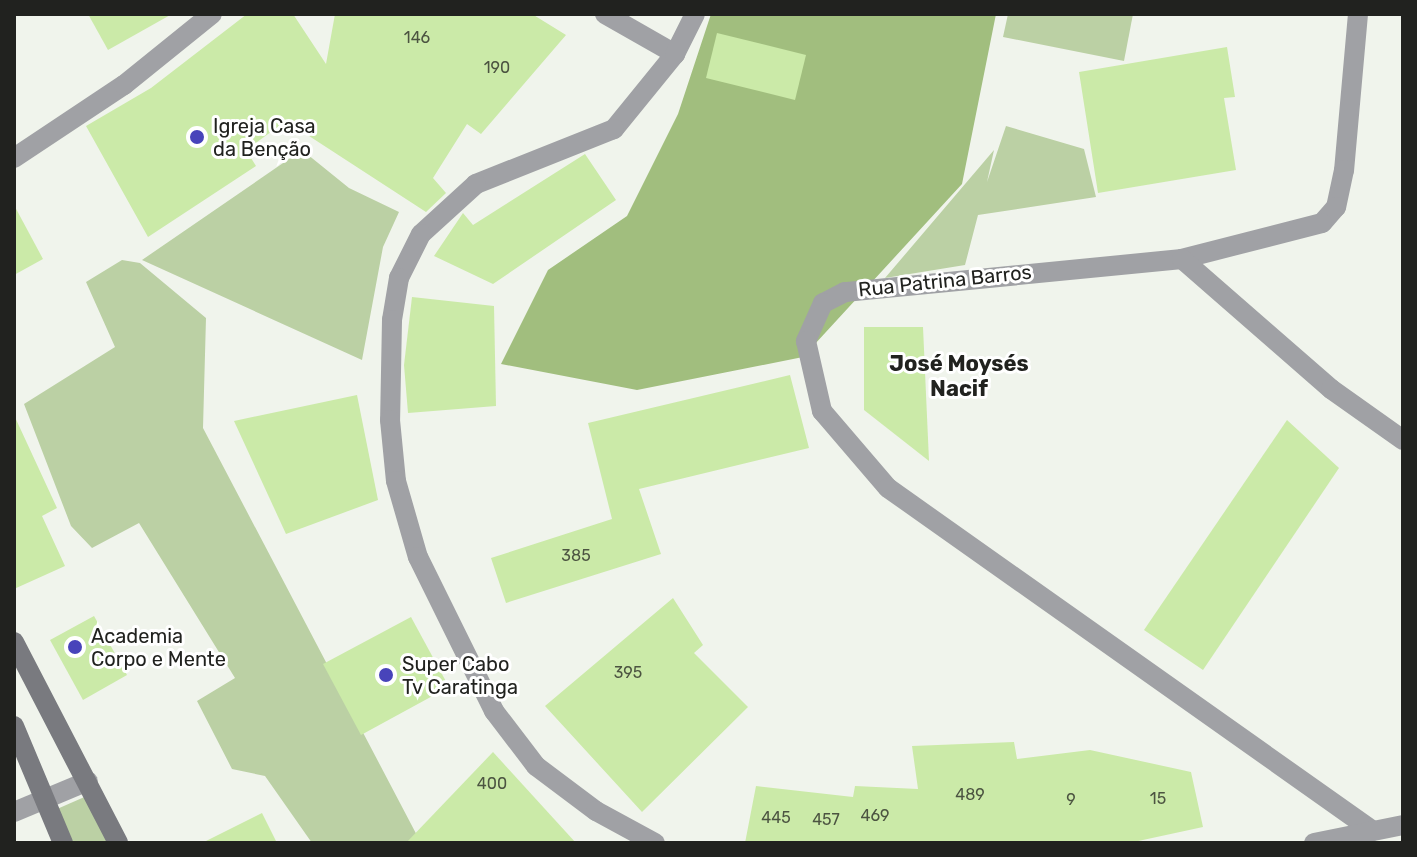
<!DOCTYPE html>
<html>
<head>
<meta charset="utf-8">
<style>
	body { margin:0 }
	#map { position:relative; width:1417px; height:857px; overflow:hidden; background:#f0f4ec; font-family:Rubik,sans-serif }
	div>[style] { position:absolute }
	.green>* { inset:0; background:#bbd0a4 }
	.forest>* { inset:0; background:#a1be7e }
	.building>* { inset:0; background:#cbeaa8 }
	.minor>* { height:20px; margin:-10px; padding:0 10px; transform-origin:10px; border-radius:10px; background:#a0a1a5 }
	.tertiary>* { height:20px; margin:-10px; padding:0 10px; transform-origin:10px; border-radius:10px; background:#a0a1a5 }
	.secondary>* { height:20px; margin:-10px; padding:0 10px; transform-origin:10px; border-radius:10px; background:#797a7f }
	.dots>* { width:22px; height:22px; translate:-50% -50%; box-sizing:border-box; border:4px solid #fff; border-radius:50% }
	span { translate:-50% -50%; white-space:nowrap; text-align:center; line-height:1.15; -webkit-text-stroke:6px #fff; paint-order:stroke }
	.number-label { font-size:16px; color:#4c5441 }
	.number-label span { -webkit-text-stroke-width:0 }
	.poi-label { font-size:20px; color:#21221f }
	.left { translate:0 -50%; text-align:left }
	.street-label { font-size:20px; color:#21221f }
	.neighbourhood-label { font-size:22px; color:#21221f; font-weight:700 }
	.frame { position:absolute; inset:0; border:16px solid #21221f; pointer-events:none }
</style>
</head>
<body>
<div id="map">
	<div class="green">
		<i style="clip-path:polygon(1008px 14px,1133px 14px,1124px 61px,1003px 37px)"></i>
		<i style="clip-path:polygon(1006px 126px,1084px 149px,1096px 197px,978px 215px,965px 265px,885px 278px,994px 150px,987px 182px)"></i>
		<i style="clip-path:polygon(302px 150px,349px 188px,399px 212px,383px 247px,362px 360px,142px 260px)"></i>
		<i style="clip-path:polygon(122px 260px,140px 263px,206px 318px,203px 428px,421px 843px,312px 843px,265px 776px,232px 769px,197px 701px,235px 678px,139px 523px,92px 548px,71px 526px,24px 404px,115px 347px,86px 282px)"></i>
		<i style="clip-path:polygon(89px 795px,109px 843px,71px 843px,57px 809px)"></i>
	</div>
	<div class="forest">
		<i style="clip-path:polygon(711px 14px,996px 14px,962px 184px,803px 357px,637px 390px,501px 364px,548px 270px,627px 216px,678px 114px)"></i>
	</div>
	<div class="building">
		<i style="clip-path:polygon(88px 14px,172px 14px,108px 50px)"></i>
		<i style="clip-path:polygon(247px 14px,293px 14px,326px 64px,335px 14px,532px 14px,566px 35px,481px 134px,467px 124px,433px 178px,446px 193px,426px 212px,286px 121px,246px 150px,256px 166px,148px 237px,86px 126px,151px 88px)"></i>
		<i style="clip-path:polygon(717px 33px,806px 55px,795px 100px,706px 78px)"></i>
		<i style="clip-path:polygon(1227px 47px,1235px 97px,1224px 98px,1236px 170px,1098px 193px,1079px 72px)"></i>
		<i style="clip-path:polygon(585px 154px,616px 200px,493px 284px,434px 256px,463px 213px,473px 225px)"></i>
		<i style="clip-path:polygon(14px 205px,43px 259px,14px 275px)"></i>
		<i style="clip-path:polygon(412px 297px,494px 306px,496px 406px,408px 413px,404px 365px)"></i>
		<i style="clip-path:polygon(864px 327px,923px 327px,929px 461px,864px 410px)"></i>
		<i style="clip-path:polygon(790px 375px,809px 448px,639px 489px,661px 554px,506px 603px,491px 558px,612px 519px,588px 423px)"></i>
		<i style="clip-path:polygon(357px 395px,378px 500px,286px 534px,234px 421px)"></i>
		<i style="clip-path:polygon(14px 415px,57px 508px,42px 516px,65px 566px,14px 589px)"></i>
		<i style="clip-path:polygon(1287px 420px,1339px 468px,1203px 670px,1144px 630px)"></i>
		<i style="clip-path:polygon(673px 598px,703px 645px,694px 653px,748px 707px,642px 812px,545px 706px)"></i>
		<i style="clip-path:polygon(94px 616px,127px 675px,83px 700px,50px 640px)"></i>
		<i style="clip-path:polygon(411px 617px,449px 687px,361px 735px,323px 664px)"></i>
		<i style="clip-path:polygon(1014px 742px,1017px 759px,1090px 750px,1191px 772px,1203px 827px,1129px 843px,745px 843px,756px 786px,853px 797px,855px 786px,918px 789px,912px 746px)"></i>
		<i style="clip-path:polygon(493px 752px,576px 843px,406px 843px)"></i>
		<i style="clip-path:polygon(262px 813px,277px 843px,202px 843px)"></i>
	</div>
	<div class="minor">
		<i style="left:605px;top:14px;width:81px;rotate:29.7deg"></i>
		<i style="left:675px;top:54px;width:97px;rotate:129.1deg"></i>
		<i style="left:614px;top:129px;width:149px;rotate:158.3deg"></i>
		<i style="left:476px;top:184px;width:74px;rotate:137.7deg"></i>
		<i style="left:421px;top:234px;width:49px;rotate:116.6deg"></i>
		<i style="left:399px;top:278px;width:43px;rotate:99.5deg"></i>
		<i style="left:392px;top:320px;width:100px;rotate:91.1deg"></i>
		<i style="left:390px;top:420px;width:61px;rotate:84.4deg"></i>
		<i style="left:396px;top:481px;width:79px;rotate:73.9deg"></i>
		<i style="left:418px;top:557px;width:172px;rotate:63.7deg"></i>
		<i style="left:494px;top:711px;width:69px;rotate:52.6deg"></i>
		<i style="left:536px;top:766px;width:75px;rotate:36.9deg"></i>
		<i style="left:596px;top:811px;width:67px;rotate:28.5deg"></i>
		<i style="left:1358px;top:14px;width:157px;rotate:95.1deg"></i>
		<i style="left:1344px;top:170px;width:38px;rotate:102deg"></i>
		<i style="left:1336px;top:207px;width:21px;rotate:131deg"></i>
		<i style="left:1322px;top:223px;width:145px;rotate:165.6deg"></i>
		<i style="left:1182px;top:259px;width:339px;rotate:174.4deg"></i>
		<i style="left:845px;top:292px;width:25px;rotate:153deg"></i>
		<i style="left:823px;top:303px;width:42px;rotate:114.1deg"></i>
		<i style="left:806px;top:341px;width:72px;rotate:77.1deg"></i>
		<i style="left:822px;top:411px;width:101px;rotate:49.4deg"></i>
		<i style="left:888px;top:488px;width:594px;rotate:35.27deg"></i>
		<i style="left:675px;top:54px;width:45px;rotate:-63.4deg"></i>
		<i style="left:14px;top:158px;width:132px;rotate:-33.6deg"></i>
		<i style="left:124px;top:85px;width:113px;rotate:-38.9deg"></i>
		<i style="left:1182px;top:259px;width:198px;rotate:41.1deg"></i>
		<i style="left:1331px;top:389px;width:88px;rotate:35.3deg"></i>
		<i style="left:1314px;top:843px;width:91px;rotate:-11.4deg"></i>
	</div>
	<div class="tertiary">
		<i style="left:14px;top:812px;width:80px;rotate:-22.7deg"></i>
	</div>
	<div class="secondary">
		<i style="left:14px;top:642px;width:226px;rotate:62.6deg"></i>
		<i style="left:14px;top:726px;width:127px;rotate:67.3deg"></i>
	</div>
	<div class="dots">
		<i style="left:197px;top:137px;background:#4844ba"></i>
		<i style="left:75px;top:647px;background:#4844ba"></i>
		<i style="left:386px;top:675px;background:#4844ba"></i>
	</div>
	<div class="number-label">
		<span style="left:417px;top:38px">146</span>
		<span style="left:497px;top:68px">190</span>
		<span style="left:576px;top:556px">385</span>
		<span style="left:628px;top:673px">395</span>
		<span style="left:492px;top:784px">400</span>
		<span style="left:970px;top:795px">489</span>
		<span style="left:1158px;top:799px">15</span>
		<span style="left:1071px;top:800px">9</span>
		<span style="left:875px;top:816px">469</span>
		<span style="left:776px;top:818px">445</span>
		<span style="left:826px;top:820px">457</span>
	</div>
	<div class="poi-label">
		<span class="left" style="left:213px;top:138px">Igreja Casa<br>da Benção</span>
		<span class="left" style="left:91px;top:648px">Academia<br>Corpo e Mente</span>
		<span class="left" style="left:402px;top:676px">Super Cabo<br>Tv Caratinga</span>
	</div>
	<div class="street-label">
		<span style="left:945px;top:281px;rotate:-6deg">Rua Patrina Barros</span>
	</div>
	<div class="neighbourhood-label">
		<span style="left:959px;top:376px">José Moysés<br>Nacif</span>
	</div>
	<div class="frame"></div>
</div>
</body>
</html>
